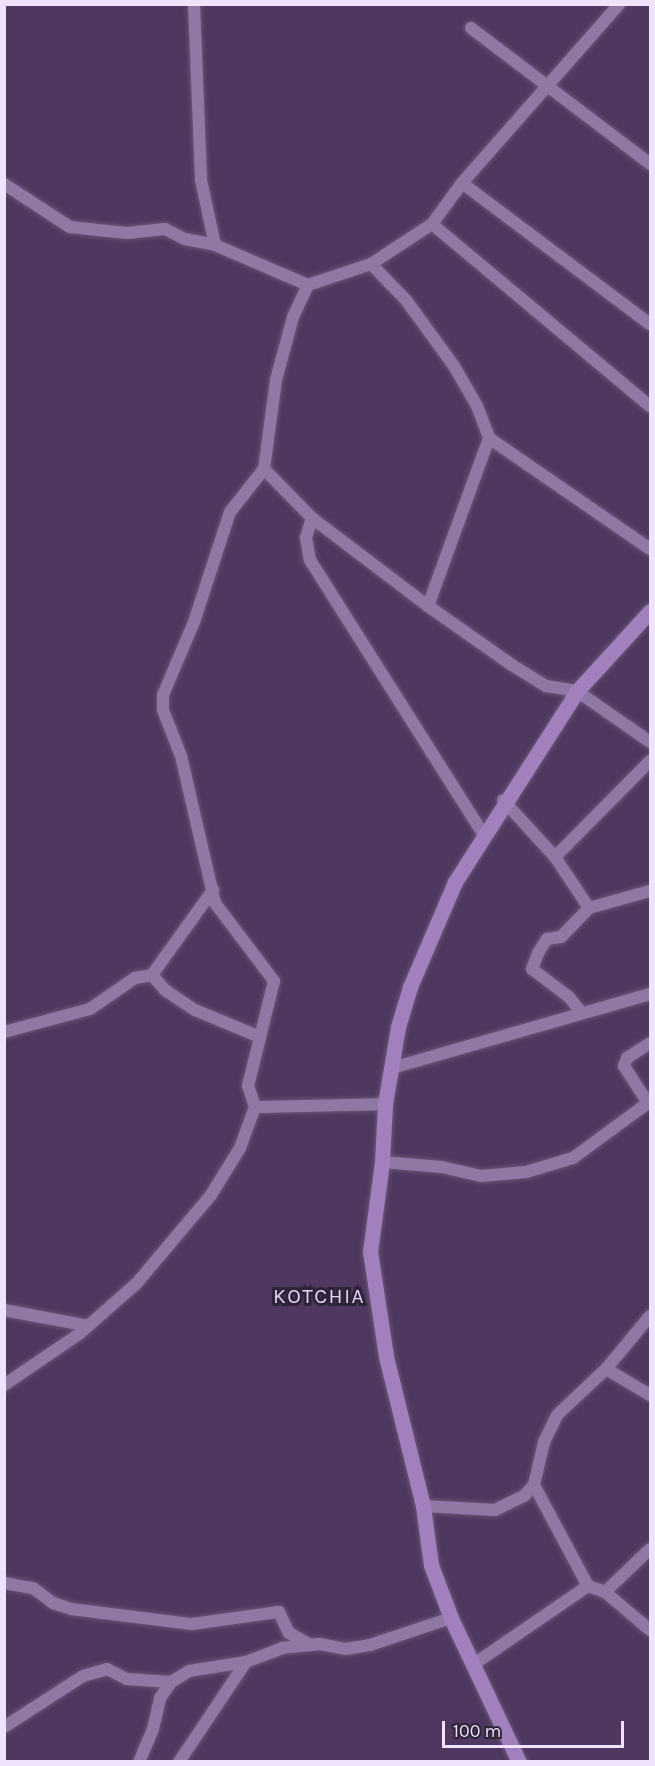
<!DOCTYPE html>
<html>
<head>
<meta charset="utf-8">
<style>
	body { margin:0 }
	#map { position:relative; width:655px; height:1766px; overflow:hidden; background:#4e385f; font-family:Karla,sans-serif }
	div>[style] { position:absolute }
	.roads { filter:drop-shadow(0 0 2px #685576) drop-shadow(0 0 2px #685576) }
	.street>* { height:12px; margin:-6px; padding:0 6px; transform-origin:6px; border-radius:6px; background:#9078a4 }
	.secondary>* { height:15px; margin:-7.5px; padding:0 7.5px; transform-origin:7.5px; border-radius:7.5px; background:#a280bd }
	span { translate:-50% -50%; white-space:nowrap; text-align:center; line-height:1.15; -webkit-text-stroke:6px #2e2437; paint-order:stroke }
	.quarter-label { font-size:21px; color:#e7d3f9; letter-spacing:1.5px }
	.frame { position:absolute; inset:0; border:6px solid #efe2fa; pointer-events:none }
	.scale { position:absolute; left:442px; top:1721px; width:182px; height:27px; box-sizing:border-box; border:3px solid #efe2fa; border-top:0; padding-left:8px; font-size:18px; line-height:21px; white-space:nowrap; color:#efe2fa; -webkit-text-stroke:4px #2e2437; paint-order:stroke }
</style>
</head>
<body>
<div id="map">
	<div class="roads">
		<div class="street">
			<i style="left:194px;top:4px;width:176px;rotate:87.7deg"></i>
			<i style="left:201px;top:180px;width:66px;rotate:77.8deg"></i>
			<i style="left:471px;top:28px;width:225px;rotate:37.2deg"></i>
			<i style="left:462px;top:183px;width:235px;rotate:36.9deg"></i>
			<i style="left:4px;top:184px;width:79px;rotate:33.1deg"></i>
			<i style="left:70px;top:227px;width:57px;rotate:6deg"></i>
			<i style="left:127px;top:233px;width:38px;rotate:-6deg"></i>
			<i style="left:165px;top:229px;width:22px;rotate:27deg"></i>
			<i style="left:185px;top:239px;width:31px;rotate:11deg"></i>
			<i style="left:215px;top:245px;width:101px;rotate:23.3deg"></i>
			<i style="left:308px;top:285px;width:66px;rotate:-18.4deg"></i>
			<i style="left:371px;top:264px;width:73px;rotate:-33.3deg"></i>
			<i style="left:432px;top:224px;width:51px;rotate:-53.8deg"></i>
			<i style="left:462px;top:183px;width:238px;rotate:-48.7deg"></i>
			<i style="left:432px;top:224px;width:284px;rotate:39.9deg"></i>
			<i style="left:371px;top:264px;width:50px;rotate:45.8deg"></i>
			<i style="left:406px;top:300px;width:82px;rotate:54deg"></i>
			<i style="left:454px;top:366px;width:46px;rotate:60.1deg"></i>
			<i style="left:477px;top:406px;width:34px;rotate:69deg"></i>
			<i style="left:489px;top:438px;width:196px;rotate:34.6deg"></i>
			<i style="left:264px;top:469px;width:69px;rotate:45.6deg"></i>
			<i style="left:312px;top:518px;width:146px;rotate:37.2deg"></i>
			<i style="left:428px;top:606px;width:103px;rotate:35.1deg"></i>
			<i style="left:512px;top:665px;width:40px;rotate:32deg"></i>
			<i style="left:546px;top:686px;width:31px;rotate:9deg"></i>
			<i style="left:577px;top:691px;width:89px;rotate:34.9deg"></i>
			<i style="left:312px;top:518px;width:21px;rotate:107deg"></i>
			<i style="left:306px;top:538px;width:22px;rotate:80deg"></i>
			<i style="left:310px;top:560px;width:324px;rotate:57.7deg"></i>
			<i style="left:428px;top:606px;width:179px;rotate:-70deg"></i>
			<i style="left:503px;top:800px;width:77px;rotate:47.6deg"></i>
			<i style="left:555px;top:857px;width:61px;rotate:56.3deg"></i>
			<i style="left:555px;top:857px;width:135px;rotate:-45.3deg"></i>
			<i style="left:152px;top:975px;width:20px;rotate:49deg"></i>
			<i style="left:165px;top:990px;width:36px;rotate:34deg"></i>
			<i style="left:195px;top:1010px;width:70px;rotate:22.6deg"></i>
			<i style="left:581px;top:1012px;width:19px;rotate:-129deg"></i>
			<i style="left:569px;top:997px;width:46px;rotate:-142.9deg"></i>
			<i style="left:532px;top:969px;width:17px;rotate:-69deg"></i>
			<i style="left:538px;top:953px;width:17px;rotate:-57deg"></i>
			<i style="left:547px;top:939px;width:14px;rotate:-8deg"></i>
			<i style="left:561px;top:937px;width:40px;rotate:-46deg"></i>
			<i style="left:589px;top:908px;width:63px;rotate:-15.6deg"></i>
			<i style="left:4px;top:1032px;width:89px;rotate:-15deg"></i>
			<i style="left:90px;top:1009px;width:55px;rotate:-34.6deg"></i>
			<i style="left:135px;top:978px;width:17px;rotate:-10deg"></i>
			<i style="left:152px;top:975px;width:105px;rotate:-54.3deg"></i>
			<i style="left:392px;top:1068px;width:268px;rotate:-16deg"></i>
			<i style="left:255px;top:1107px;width:130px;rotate:-1.3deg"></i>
			<i style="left:382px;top:1162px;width:60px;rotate:4.8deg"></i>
			<i style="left:442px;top:1167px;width:40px;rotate:13deg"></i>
			<i style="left:481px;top:1176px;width:45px;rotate:-5.1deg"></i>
			<i style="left:526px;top:1172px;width:49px;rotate:-16.6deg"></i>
			<i style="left:573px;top:1158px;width:93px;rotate:-36.3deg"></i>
			<i style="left:648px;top:1103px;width:44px;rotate:-123deg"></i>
			<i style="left:624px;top:1066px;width:9px;rotate:-69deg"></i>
			<i style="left:627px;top:1058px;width:27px;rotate:-33deg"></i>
			<i style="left:4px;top:1310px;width:86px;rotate:10.7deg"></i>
			<i style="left:606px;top:1369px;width:51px;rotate:30.6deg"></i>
			<i style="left:4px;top:1385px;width:91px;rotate:-34.2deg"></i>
			<i style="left:79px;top:1334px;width:76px;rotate:-41.3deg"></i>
			<i style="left:136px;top:1284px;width:116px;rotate:-49.9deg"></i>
			<i style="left:211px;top:1195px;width:55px;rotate:-58.3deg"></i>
			<i style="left:240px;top:1148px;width:44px;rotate:-69.9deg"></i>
			<i style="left:255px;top:1107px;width:22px;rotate:-108deg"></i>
			<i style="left:248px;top:1086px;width:108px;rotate:-76.1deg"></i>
			<i style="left:274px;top:981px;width:98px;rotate:-127.1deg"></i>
			<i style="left:215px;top:903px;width:151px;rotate:-103deg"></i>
			<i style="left:181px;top:756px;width:49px;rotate:-111.4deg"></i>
			<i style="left:163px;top:710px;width:15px;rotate:-90deg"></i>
			<i style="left:163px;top:695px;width:79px;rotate:-67deg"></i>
			<i style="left:194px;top:622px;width:116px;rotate:-71.9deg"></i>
			<i style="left:230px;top:512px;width:55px;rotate:-51.7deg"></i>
			<i style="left:264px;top:469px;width:90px;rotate:-82.3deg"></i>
			<i style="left:276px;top:380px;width:65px;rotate:-74.9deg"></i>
			<i style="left:293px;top:317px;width:35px;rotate:-65deg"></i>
			<i style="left:534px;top:1485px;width:115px;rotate:61.9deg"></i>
			<i style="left:423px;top:1506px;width:72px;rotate:3.2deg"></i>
			<i style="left:495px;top:1510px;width:32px;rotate:-26deg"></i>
			<i style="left:524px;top:1496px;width:15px;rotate:-48deg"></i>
			<i style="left:534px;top:1485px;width:44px;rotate:-76.9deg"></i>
			<i style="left:544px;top:1442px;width:30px;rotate:-64deg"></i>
			<i style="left:557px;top:1415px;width:67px;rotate:-43.2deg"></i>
			<i style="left:606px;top:1369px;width:69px;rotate:-50.3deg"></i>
			<i style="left:4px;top:1583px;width:29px;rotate:10deg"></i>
			<i style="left:33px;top:1588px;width:25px;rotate:37deg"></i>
			<i style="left:53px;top:1603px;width:19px;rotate:18deg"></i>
			<i style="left:71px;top:1609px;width:122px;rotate:7.1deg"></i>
			<i style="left:192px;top:1624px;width:88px;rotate:-7.9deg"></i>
			<i style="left:279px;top:1612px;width:23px;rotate:65deg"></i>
			<i style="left:289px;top:1633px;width:25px;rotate:29deg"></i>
			<i style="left:605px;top:1592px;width:62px;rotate:-43.7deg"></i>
			<i style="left:474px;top:1664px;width:138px;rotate:-34.4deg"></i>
			<i style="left:588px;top:1586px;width:18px;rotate:19deg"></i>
			<i style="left:605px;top:1592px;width:59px;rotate:40.2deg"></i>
			<i style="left:4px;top:1727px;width:94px;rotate:-32.8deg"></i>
			<i style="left:83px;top:1676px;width:25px;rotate:-16deg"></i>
			<i style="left:107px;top:1669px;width:22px;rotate:27deg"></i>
			<i style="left:127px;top:1679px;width:44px;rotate:3.9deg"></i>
			<i style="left:139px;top:1762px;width:36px;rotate:-67deg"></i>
			<i style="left:153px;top:1729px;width:32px;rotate:-77deg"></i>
			<i style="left:160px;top:1698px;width:19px;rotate:-55deg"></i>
			<i style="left:171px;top:1682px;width:21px;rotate:-31deg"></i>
			<i style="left:189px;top:1671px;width:58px;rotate:-9deg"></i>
			<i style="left:246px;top:1662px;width:39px;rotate:-21deg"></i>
			<i style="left:282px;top:1648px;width:38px;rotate:-6deg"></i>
			<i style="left:320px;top:1644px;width:25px;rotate:11deg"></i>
			<i style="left:345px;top:1649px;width:25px;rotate:-9deg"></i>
			<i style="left:370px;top:1645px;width:85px;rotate:-18.4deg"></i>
			<i style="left:179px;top:1762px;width:120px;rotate:-56.2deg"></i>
		</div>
		<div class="secondary">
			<i style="left:519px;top:1762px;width:159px;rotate:-115.3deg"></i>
			<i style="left:451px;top:1618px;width:57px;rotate:-110.7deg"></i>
			<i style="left:431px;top:1565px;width:60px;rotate:-97.7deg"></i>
			<i style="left:423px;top:1506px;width:154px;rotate:-103.9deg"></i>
			<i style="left:386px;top:1356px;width:105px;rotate:-98.7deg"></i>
			<i style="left:370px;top:1252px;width:91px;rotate:-82.4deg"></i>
			<i style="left:382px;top:1162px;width:58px;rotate:-87deg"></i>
			<i style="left:385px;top:1104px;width:78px;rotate:-80.4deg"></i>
			<i style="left:398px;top:1027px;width:42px;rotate:-73.3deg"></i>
			<i style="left:410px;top:987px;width:114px;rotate:-66.8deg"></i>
			<i style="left:455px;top:882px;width:227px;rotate:-57.4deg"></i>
			<i style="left:577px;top:691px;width:108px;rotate:-47.6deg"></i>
		</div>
	</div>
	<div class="quarter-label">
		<span style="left:319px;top:1296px">KOTCHIA</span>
	</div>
	<div class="frame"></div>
	<div class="scale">100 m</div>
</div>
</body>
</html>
